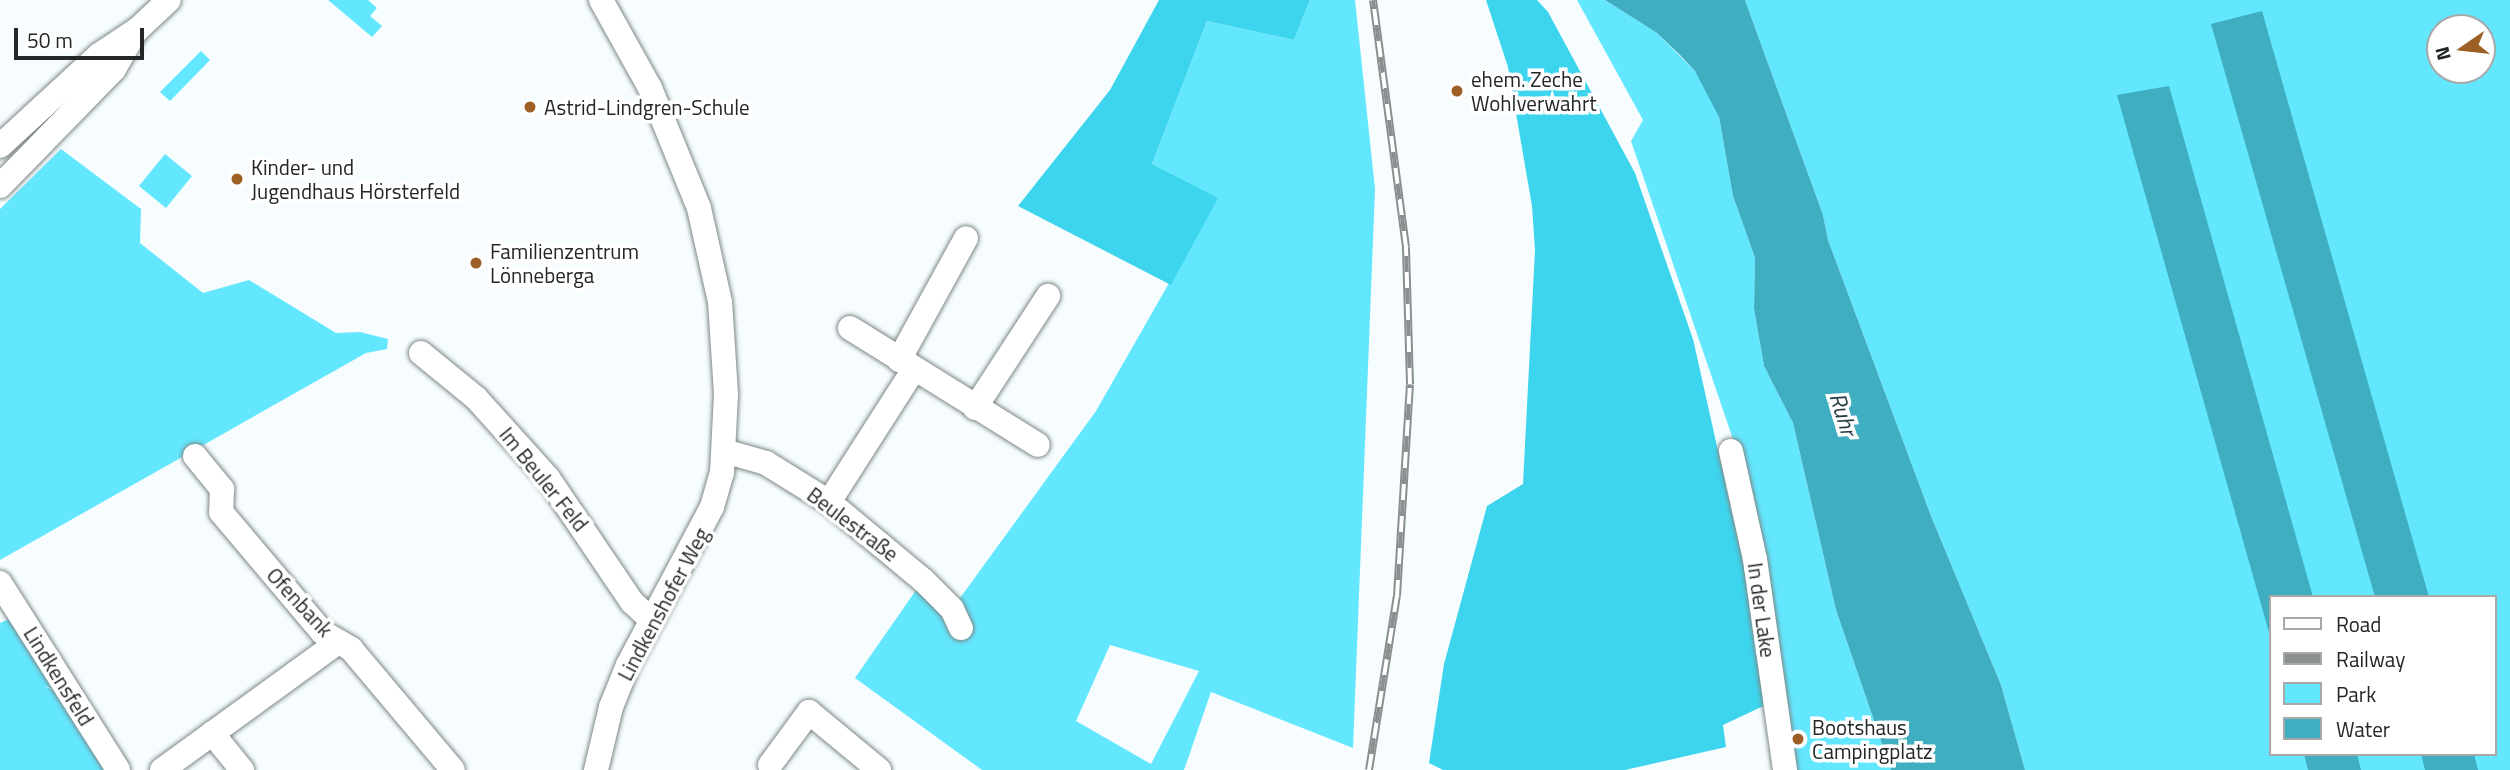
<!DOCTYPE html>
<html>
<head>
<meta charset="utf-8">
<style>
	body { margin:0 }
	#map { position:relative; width:2510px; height:770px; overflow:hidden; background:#f7fdfe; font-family:"Titillium Web",sans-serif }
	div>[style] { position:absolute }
	.green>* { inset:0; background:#63e7fe }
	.forest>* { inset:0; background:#3dd5ee }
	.water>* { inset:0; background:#40aec1 }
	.roads { filter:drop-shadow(0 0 2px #7d8788) drop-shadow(0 0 2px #7d8788) }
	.minor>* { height:24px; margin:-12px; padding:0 12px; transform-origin:12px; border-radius:12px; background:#fff }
	.rail>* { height:8px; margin-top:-4px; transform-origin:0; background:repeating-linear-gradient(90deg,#fff 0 16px,#8a8f90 0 32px); box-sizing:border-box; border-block:2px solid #8a8f90 }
	.dots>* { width:19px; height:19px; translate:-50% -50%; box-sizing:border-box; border:4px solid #fff; border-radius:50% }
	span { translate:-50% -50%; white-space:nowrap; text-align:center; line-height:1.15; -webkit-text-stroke:7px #fff; paint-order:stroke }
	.poi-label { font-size:21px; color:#232727 }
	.left { translate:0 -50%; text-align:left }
	.street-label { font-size:21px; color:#232727 }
	.water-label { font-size:23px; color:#253d42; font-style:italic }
	.legend { position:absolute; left:2269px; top:595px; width:228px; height:161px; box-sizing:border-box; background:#fff; border:2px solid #a7a9a9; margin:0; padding:9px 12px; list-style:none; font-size:21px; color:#232727 }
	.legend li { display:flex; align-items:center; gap:14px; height:35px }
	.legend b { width:35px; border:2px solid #a7a9a9 }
	.north { position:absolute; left:2426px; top:14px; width:70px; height:70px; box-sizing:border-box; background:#fff; border:2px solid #a7a9a9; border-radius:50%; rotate:256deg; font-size:19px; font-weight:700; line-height:28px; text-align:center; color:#232727 }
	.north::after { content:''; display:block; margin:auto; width:24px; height:32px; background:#9c5f24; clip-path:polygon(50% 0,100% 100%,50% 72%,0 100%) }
	.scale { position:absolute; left:14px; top:28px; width:130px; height:32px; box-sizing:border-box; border:4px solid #232727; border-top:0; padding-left:9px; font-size:21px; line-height:24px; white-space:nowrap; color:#232727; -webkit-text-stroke:5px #fff; paint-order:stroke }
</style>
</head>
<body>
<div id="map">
	<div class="green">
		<i style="clip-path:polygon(328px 0,368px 0,377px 8px,370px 16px,382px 26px,372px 37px)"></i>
		<i style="clip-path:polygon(evenodd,1310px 0,1355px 0,1375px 189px,1353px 748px,1211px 692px,1184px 770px,982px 770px,855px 678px,923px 580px,952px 609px,1096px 411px,1217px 199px,1152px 164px,1207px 21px,1294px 40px,1310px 0,1110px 645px,1199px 671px,1151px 764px,1076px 721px,1110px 645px)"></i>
		<i style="clip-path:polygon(1577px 0,1605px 0,1657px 33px,1695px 71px,1710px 94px,1719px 117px,1733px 196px,1755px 258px,1754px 309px,1764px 366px,1793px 423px,1836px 610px,1891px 770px,1787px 770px,1734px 442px,1631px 141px,1643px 120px)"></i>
		<i style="clip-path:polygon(evenodd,1745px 0,2510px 0,2510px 770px,2025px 770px,2001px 685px,1931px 516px,1828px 240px,1823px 215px,1745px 0,2440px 28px,2482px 28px,2482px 70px,2440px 70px,2440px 28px,1745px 0,2270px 597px,2494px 597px,2494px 754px,2270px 754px,2270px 597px)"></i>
		<i style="clip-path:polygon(201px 51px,210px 60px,170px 101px,160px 92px)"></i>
		<i style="clip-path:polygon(61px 149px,141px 209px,140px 243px,203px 293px,249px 280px,336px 333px,360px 332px,388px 339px,387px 349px,366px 353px,0 560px,0 209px)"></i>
		<i style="clip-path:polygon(165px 154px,192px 176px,166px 208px,139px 186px)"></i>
		<i style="clip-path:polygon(11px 618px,63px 692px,42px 685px,60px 693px,105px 770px,0 770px,0 623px)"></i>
	</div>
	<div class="forest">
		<i style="clip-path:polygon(1159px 0,1310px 0,1294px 40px,1207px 21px,1152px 164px,1218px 198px,1171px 285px,1018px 206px,1110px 90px)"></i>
		<i style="clip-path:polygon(1486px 0,1537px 0,1548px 12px,1635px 173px,1693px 339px,1774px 701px,1723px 725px,1726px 747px,1625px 770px,1443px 770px,1429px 763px,1444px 664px,1487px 506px,1523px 484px,1535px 250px,1532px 206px,1508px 67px)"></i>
	</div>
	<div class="water">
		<i style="clip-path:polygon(1605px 0,1745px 0,1823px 215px,1828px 240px,1931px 516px,2001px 685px,2025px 770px,1891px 770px,1836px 610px,1793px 423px,1764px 366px,1754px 309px,1755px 258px,1733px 196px,1719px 117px,1695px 71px,1680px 55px,1657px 33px)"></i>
		<i style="clip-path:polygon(2262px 11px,2429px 597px,2375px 597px,2211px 24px)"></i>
		<i style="clip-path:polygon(2169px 86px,2313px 597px,2270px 597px,2270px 636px,2117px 95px)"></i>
		<i style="clip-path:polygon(2304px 754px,2357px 754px,2361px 770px,2308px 770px)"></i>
		<i style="clip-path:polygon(2421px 754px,2474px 754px,2478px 770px,2425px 770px)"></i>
	</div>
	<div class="roads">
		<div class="minor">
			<i style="left:0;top:146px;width:134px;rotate:-42.6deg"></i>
			<i style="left:99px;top:55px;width:47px;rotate:-33.7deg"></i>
			<i style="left:138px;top:29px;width:42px;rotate:-43.1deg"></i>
			<i style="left:0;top:186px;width:163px;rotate:-45.7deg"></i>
			<i style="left:114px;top:69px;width:39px;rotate:-60deg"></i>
			<i style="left:850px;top:328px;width:221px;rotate:31.9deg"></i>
			<i style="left:421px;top:353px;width:71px;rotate:39.3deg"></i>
			<i style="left:476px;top:398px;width:108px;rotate:48deg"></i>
			<i style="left:548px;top:478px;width:150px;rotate:55.9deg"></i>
			<i style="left:632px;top:602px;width:26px;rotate:43deg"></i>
			<i style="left:899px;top:360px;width:139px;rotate:-61.2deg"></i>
			<i style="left:975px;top:408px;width:134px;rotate:-56.9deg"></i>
			<i style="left:724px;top:451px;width:44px;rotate:15.9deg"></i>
			<i style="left:766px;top:463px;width:74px;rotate:31.8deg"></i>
			<i style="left:829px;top:502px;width:122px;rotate:39.7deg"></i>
			<i style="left:923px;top:580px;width:41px;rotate:45deg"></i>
			<i style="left:952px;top:609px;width:21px;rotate:65deg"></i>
			<i style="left:1731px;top:451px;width:111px;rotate:77.5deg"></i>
			<i style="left:1755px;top:559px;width:213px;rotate:81.9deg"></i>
			<i style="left:195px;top:456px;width:43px;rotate:50.7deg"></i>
			<i style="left:222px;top:489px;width:23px;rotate:92deg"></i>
			<i style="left:221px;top:512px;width:157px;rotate:49.9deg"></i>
			<i style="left:322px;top:632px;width:34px;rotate:30deg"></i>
			<i style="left:351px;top:649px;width:158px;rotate:49.9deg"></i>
			<i style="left:829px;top:502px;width:158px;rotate:-57.4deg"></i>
			<i style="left:0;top:583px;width:221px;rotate:57.7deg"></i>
			<i style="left:212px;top:733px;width:48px;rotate:51deg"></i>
			<i style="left:770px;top:765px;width:66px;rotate:-53.7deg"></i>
			<i style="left:809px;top:712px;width:91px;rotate:39.6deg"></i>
			<i style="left:162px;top:770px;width:218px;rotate:-36deg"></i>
			<i style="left:596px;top:770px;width:65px;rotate:-76.6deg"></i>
			<i style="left:611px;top:707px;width:45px;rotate:-68deg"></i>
			<i style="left:628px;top:665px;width:179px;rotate:-62deg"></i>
			<i style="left:712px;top:507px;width:35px;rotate:-74deg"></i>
			<i style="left:722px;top:473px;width:79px;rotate:-87.1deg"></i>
			<i style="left:726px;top:394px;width:92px;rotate:-93.7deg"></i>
			<i style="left:720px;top:302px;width:96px;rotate:-102.6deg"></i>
			<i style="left:699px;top:208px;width:130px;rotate:-112.2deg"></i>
			<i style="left:650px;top:88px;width:101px;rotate:-119.1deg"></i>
		</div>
	</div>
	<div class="rail">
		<i style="left:1369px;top:770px;width:176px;rotate:-80.9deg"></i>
		<i style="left:1397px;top:596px;width:212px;rotate:-86.5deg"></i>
		<i style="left:1410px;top:384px;width:137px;rotate:-91.7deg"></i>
		<i style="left:1406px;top:247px;width:249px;rotate:-97.6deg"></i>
	</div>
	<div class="dots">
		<i style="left:1457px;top:91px;background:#9c5f24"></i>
		<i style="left:530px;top:107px;background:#9c5f24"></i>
		<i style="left:237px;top:179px;background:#9c5f24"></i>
		<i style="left:476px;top:263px;background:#9c5f24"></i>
		<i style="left:1798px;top:739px;background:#9c5f24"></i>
	</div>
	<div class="poi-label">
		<span class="left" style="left:1471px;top:91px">ehem. Zeche<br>Wohlverwahrt</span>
		<span class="left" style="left:544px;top:107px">Astrid-Lindgren-Schule</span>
		<span class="left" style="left:251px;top:179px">Kinder- und<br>Jugendhaus Hörsterfeld</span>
		<span class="left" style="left:490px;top:263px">Familienzentrum<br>Lönneberga</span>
		<span class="left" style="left:1812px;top:739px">Bootshaus<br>Campingplatz</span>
	</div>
	<div class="street-label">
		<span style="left:544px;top:479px;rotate:51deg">Im Beuler Feld</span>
		<span style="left:853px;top:524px;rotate:37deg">Beulestraße</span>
		<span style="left:300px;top:602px;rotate:47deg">Ofenbank</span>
		<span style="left:663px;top:604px;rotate:-62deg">Lindkenshofer Weg</span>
		<span style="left:1762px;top:610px;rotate:82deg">In der Lake</span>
		<span style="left:59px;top:676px;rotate:58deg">Lindkensfeld</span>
	</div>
	<div class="water-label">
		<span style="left:1843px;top:414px;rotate:73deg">Ruhr</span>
	</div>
	<ul class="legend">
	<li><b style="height:9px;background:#fff"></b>Road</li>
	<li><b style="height:9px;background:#8a8f90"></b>Railway</li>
	<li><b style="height:19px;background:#63e7fe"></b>Park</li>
	<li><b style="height:19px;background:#40aec1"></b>Water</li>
	</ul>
	<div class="north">N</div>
	<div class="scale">50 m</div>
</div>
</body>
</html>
